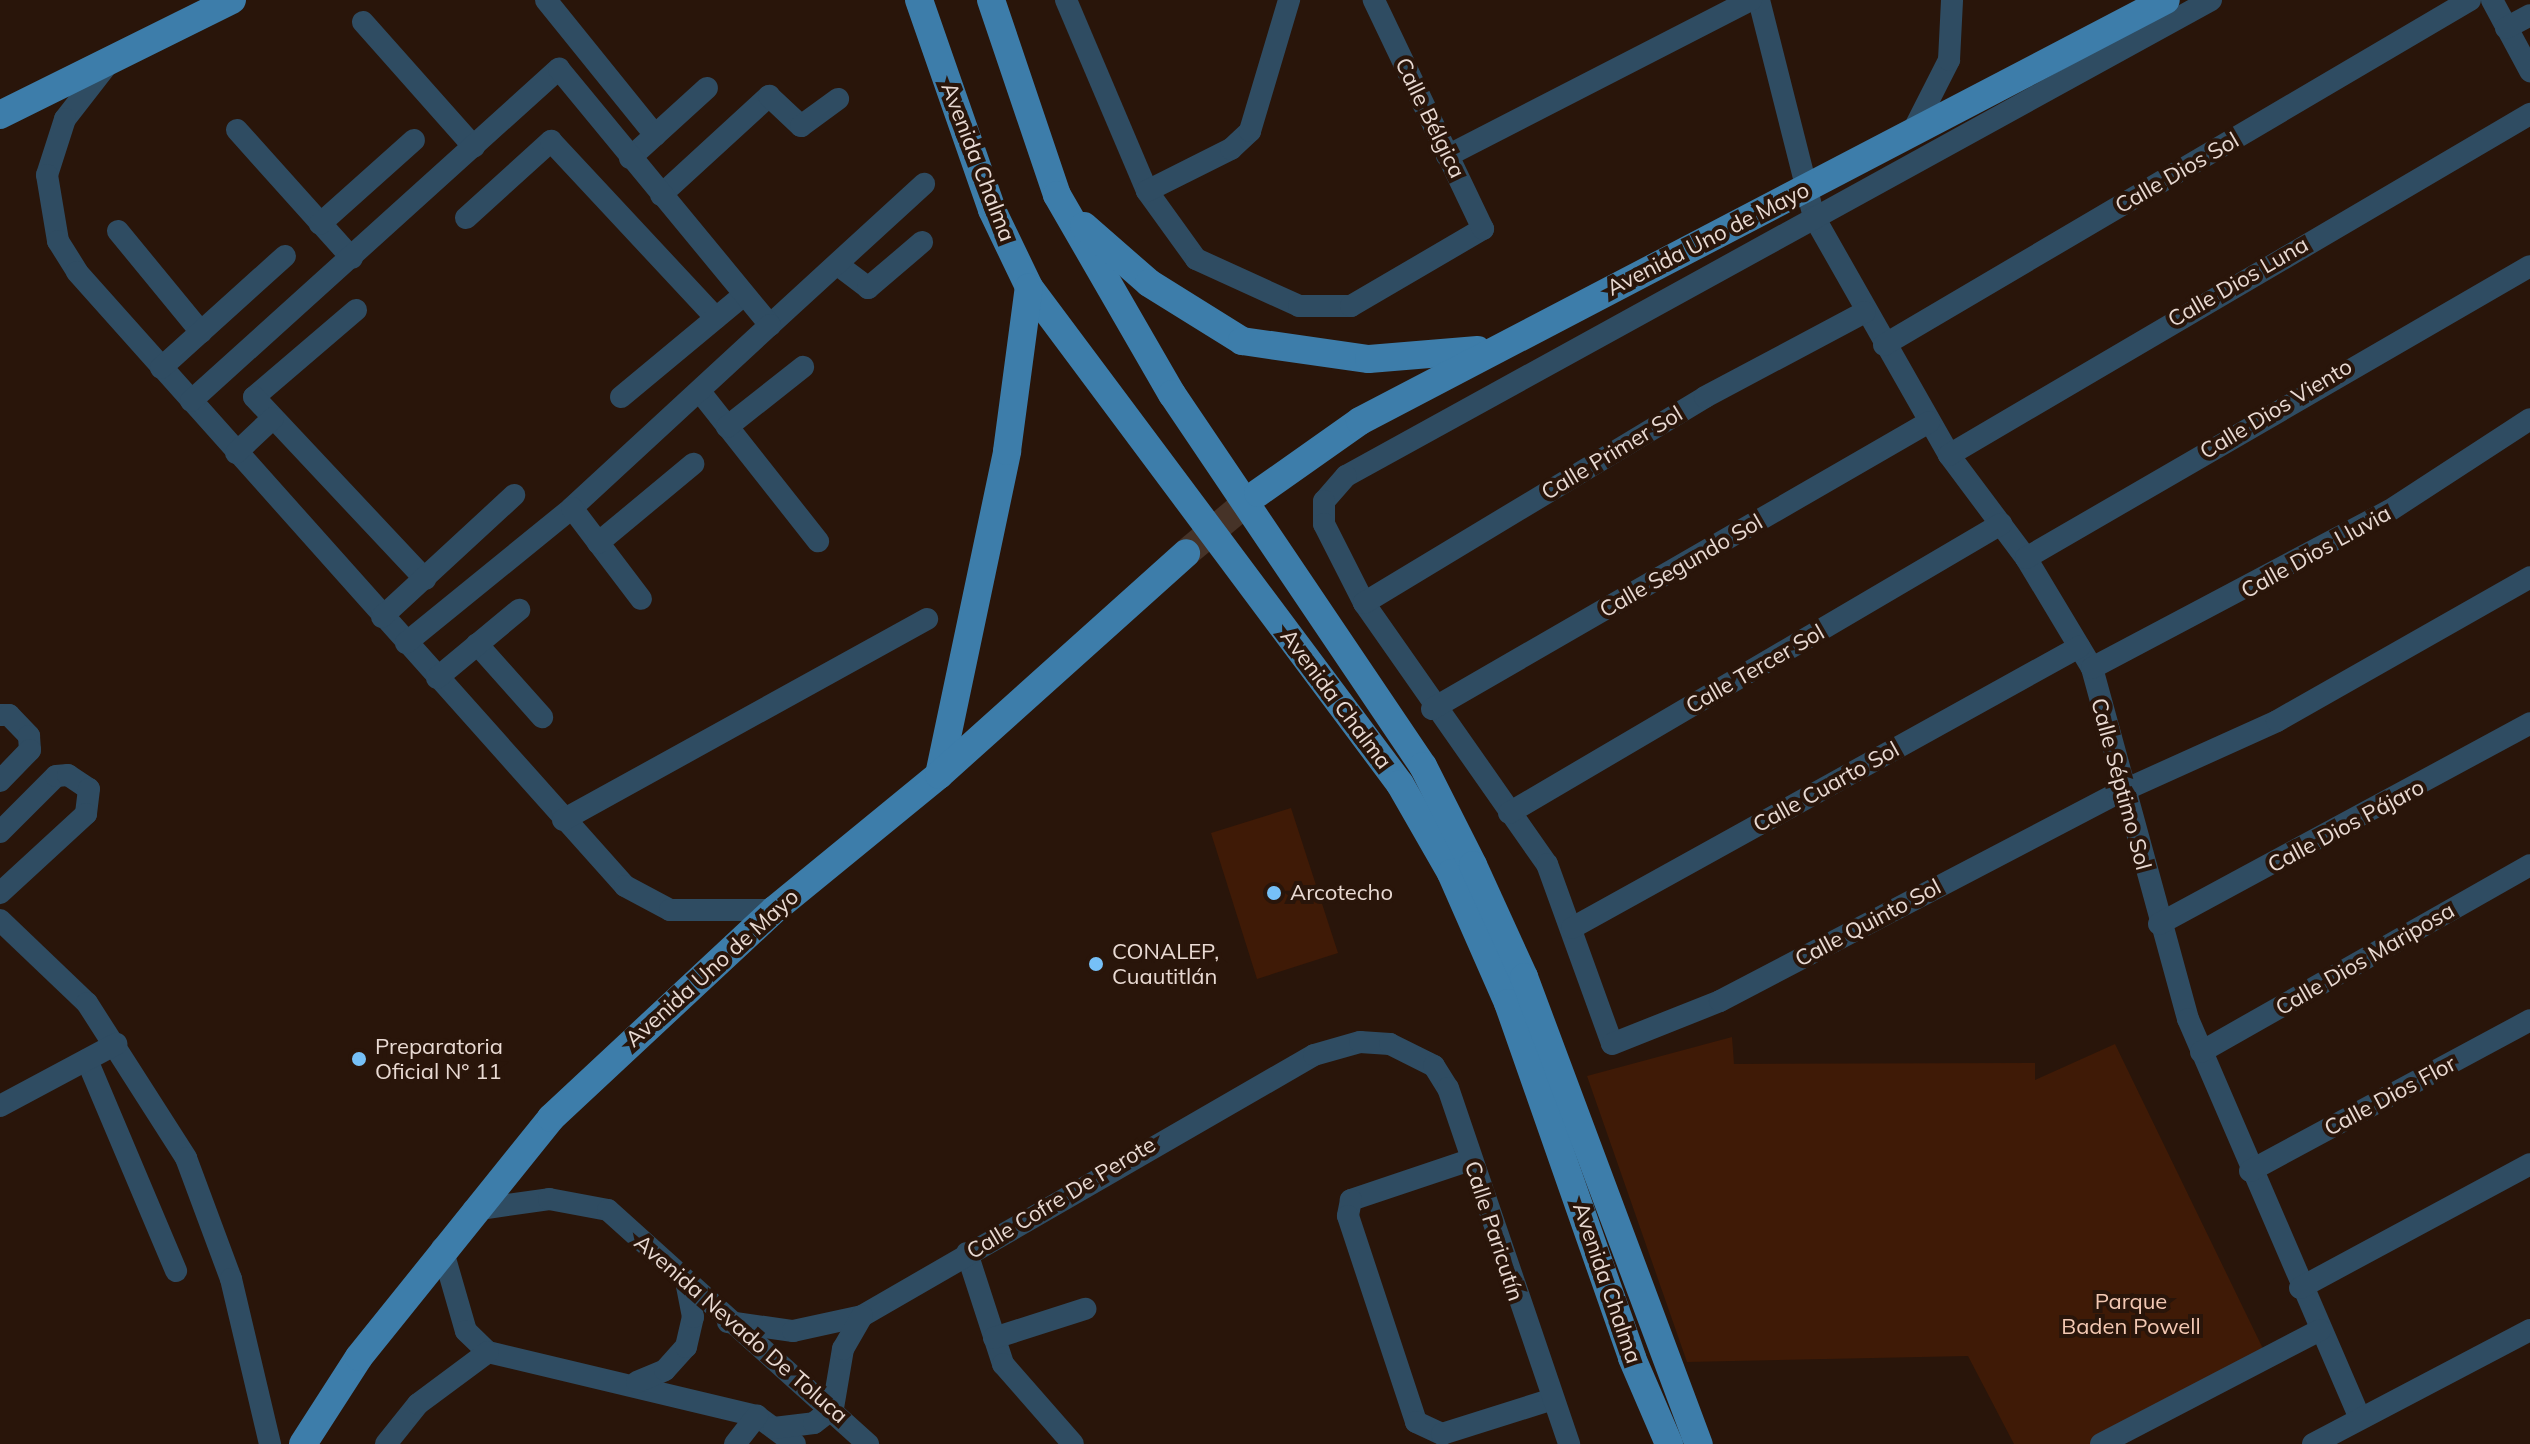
<!DOCTYPE html>
<html>
<head>
<meta charset="utf-8">
<style>
	body { margin:0 }
	#map { position:relative; width:2530px; height:1444px; overflow:hidden; background:#29150a; font-family:Mulish,sans-serif }
	div>[style] { position:absolute }
	.green>* { inset:0; background:#3f1a06 }
	.major-tunnel>* { height:28px; margin-top:-14px; transform-origin:0; background:repeating-linear-gradient(90deg,#463328 0 28px,transparent 0 42px) }
	.minor>* { height:22px; margin:-11px; padding:0 11px; transform-origin:11px; border-radius:11px; background:#2f4c62 }
	.major>* { height:28px; margin:-14px; padding:0 14px; transform-origin:14px; border-radius:14px; background:#3d7daa }
	.dots>* { width:22px; height:22px; translate:-50% -50%; box-sizing:border-box; border:4px solid #29150a; border-radius:50% }
	span { translate:-50% -50%; white-space:nowrap; text-align:center; line-height:1.15; -webkit-text-stroke:8px #29150a; paint-order:stroke }
	.street-label { font-size:22px; color:#e9dad3 }
	.poi-label { font-size:22px; color:#e9dad3 }
	.left { translate:0 -50%; text-align:left }
	.park-label { font-size:22px; color:#f3c8b3 }
</style>
</head>
<body>
<div id="map">
	<div class="green">
		<i style="clip-path:polygon(1291px 808px,1338px 953px,1257px 979px,1211px 833px)"></i>
		<i style="clip-path:polygon(1732px 1037px,1734px 1064px,2035px 1063px,2035px 1080px,2115px 1044px,2267px 1357px,2109px 1444px,2014px 1444px,1968px 1356px,1687px 1362px,1587px 1076px)"></i>
	</div>
	<div class="major-tunnel">
		<i style="left:1186px;top:553px;width:94px;rotate:-39.8deg"></i>
	</div>
	<div class="minor">
		<i style="left:546px;top:0;width:174px;rotate:51.1deg"></i>
		<i style="left:1066px;top:0;width:207px;rotate:67deg"></i>
		<i style="left:1147px;top:191px;width:84px;rotate:54.2deg"></i>
		<i style="left:1196px;top:259px;width:113px;rotate:24.5deg"></i>
		<i style="left:1299px;top:306px;width:52px"></i>
		<i style="left:1351px;top:306px;width:153px;rotate:-30.3deg"></i>
		<i style="left:1483px;top:229px;width:254px;rotate:-115.5deg"></i>
		<i style="left:1759px;top:0;width:224px;rotate:75.8deg"></i>
		<i style="left:1814px;top:217px;width:274px;rotate:60.4deg"></i>
		<i style="left:1949px;top:455px;width:129px;rotate:53.2deg"></i>
		<i style="left:2026px;top:558px;width:128px;rotate:59deg"></i>
		<i style="left:2092px;top:668px;width:364px;rotate:74.7deg"></i>
		<i style="left:2188px;top:1019px;width:434px;rotate:66.7deg"></i>
		<i style="left:2211px;top:0;width:987px;rotate:151.18deg"></i>
		<i style="left:1346px;top:476px;width:33px;rotate:131deg"></i>
		<i style="left:1324px;top:501px;width:23px;rotate:90deg"></i>
		<i style="left:1324px;top:524px;width:89px;rotate:63.1deg"></i>
		<i style="left:1364px;top:603px;width:319px;rotate:55deg"></i>
		<i style="left:1547px;top:864px;width:191px;rotate:70.1deg"></i>
		<i style="left:1612px;top:1044px;width:116px;rotate:-21.7deg"></i>
		<i style="left:1720px;top:1001px;width:451px;rotate:-27.6deg"></i>
		<i style="left:2120px;top:792px;width:172px;rotate:-24.3deg"></i>
		<i style="left:2277px;top:721px;width:291px;rotate:-29.6deg"></i>
		<i style="left:2492px;top:0;width:81px;rotate:61.8deg"></i>
		<i style="left:363px;top:22px;width:167px;rotate:48.4deg"></i>
		<i style="left:2506px;top:28px;width:27px;rotate:-28deg"></i>
		<i style="left:107px;top:65px;width:68px;rotate:127.9deg"></i>
		<i style="left:65px;top:119px;width:59px;rotate:107.8deg"></i>
		<i style="left:47px;top:175px;width:67px;rotate:80.5deg"></i>
		<i style="left:58px;top:241px;width:36px;rotate:58deg"></i>
		<i style="left:77px;top:272px;width:823px;rotate:48.25deg"></i>
		<i style="left:625px;top:886px;width:51px;rotate:28.1deg"></i>
		<i style="left:670px;top:910px;width:104px"></i>
		<i style="left:237px;top:130px;width:172px;rotate:48.1deg"></i>
		<i style="left:1913px;top:131px;width:80px;rotate:-63.1deg"></i>
		<i style="left:1949px;top:60px;width:60px;rotate:-87.1deg"></i>
		<i style="left:1447px;top:156px;width:342px;rotate:-27.2deg"></i>
		<i style="left:630px;top:158px;width:104px;rotate:-42.3deg"></i>
		<i style="left:1147px;top:191px;width:94px;rotate:-26.6deg"></i>
		<i style="left:1231px;top:149px;width:26px;rotate:-43deg"></i>
		<i style="left:1250px;top:131px;width:137px;rotate:-73.4deg"></i>
		<i style="left:661px;top:195px;width:147px;rotate:-42.5deg"></i>
		<i style="left:769px;top:96px;width:44px;rotate:43.2deg"></i>
		<i style="left:801px;top:126px;width:46px;rotate:-36.1deg"></i>
		<i style="left:466px;top:218px;width:115px;rotate:-42.2deg"></i>
		<i style="left:551px;top:141px;width:242px;rotate:47deg"></i>
		<i style="left:320px;top:224px;width:126px;rotate:-41.8deg"></i>
		<i style="left:118px;top:231px;width:131px;rotate:50.6deg"></i>
		<i style="left:838px;top:265px;width:38px;rotate:37deg"></i>
		<i style="left:868px;top:288px;width:71px;rotate:-40.4deg"></i>
		<i style="left:356px;top:310px;width:134px;rotate:139.5deg"></i>
		<i style="left:254px;top:397px;width:250px;rotate:46.8deg"></i>
		<i style="left:770px;top:325px;width:209px;rotate:-42.5deg"></i>
		<i style="left:1884px;top:345px;width:680px;rotate:-30.49deg"></i>
		<i style="left:161px;top:368px;width:167px;rotate:-42.1deg"></i>
		<i style="left:701px;top:393px;width:189px;rotate:51.7deg"></i>
		<i style="left:621px;top:397px;width:160px;rotate:-39.7deg"></i>
		<i style="left:191px;top:401px;width:496px;rotate:-42.1deg"></i>
		<i style="left:559px;top:69px;width:332px;rotate:50.5deg"></i>
		<i style="left:770px;top:325px;width:270px;rotate:137.3deg"></i>
		<i style="left:572px;top:508px;width:214px;rotate:140.9deg"></i>
		<i style="left:727px;top:427px;width:97px;rotate:-38.3deg"></i>
		<i style="left:236px;top:453px;width:51px;rotate:-43.4deg"></i>
		<i style="left:1949px;top:455px;width:674px;rotate:-30.41deg"></i>
		<i style="left:572px;top:508px;width:114px;rotate:52.8deg"></i>
		<i style="left:598px;top:543px;width:124px;rotate:-39.7deg"></i>
		<i style="left:2026px;top:558px;width:582px;rotate:-30.09deg"></i>
		<i style="left:1364px;top:603px;width:398px;rotate:-31.1deg"></i>
		<i style="left:1705px;top:397px;width:181px;rotate:-28deg"></i>
		<i style="left:382px;top:617px;width:180px;rotate:-42.7deg"></i>
		<i style="left:477px;top:644px;width:98px;rotate:48.3deg"></i>
		<i style="left:2092px;top:668px;width:336px;rotate:-27.9deg"></i>
		<i style="left:2389px;top:511px;width:168px;rotate:-33.1deg"></i>
		<i style="left:437px;top:678px;width:107px;rotate:-39.7deg"></i>
		<i style="left:1432px;top:709px;width:574px;rotate:-30deg"></i>
		<i style="left:0;top:715px;width:9px"></i>
		<i style="left:9px;top:715px;width:29px;rotate:46deg"></i>
		<i style="left:29px;top:736px;width:14px;rotate:86deg"></i>
		<i style="left:30px;top:750px;width:43px;rotate:134.1deg"></i>
		<i style="left:1509px;top:813px;width:571px;rotate:-30.43deg"></i>
		<i style="left:563px;top:820px;width:416px;rotate:-28.9deg"></i>
		<i style="left:0;top:832px;width:79px;rotate:-45deg"></i>
		<i style="left:56px;top:776px;width:12px;rotate:-5deg"></i>
		<i style="left:68px;top:775px;width:25px;rotate:34deg"></i>
		<i style="left:89px;top:789px;width:25px;rotate:97deg"></i>
		<i style="left:86px;top:814px;width:117px;rotate:137.4deg"></i>
		<i style="left:0;top:920px;width:120px;rotate:43.7deg"></i>
		<i style="left:87px;top:1003px;width:184px;rotate:57.4deg"></i>
		<i style="left:186px;top:1158px;width:129px;rotate:69.6deg"></i>
		<i style="left:231px;top:1279px;width:170px;rotate:76.7deg"></i>
		<i style="left:2159px;top:924px;width:422px;rotate:-28.4deg"></i>
		<i style="left:1572px;top:928px;width:580px;rotate:-29deg"></i>
		<i style="left:2201px;top:1052px;width:378px;rotate:-29.6deg"></i>
		<i style="left:87px;top:1060px;width:229px;rotate:67.1deg"></i>
		<i style="left:0;top:1106px;width:132px;rotate:-28.1deg"></i>
		<i style="left:1470px;top:1160px;width:126px;rotate:161.4deg"></i>
		<i style="left:1351px;top:1200px;width:16px;rotate:101deg"></i>
		<i style="left:1348px;top:1216px;width:217px;rotate:71.7deg"></i>
		<i style="left:1416px;top:1422px;width:29px;rotate:25deg"></i>
		<i style="left:1442px;top:1434px;width:113px;rotate:-17.5deg"></i>
		<i style="left:2250px;top:1171px;width:318px;rotate:-28.3deg"></i>
		<i style="left:473px;top:1210px;width:77px;rotate:-8.2deg"></i>
		<i style="left:549px;top:1199px;width:60px;rotate:10.6deg"></i>
		<i style="left:608px;top:1210px;width:350px;rotate:42deg"></i>
		<i style="left:442px;top:1248px;width:86px;rotate:73.9deg"></i>
		<i style="left:466px;top:1331px;width:30px;rotate:44deg"></i>
		<i style="left:488px;top:1352px;width:277px;rotate:13.4deg"></i>
		<i style="left:757px;top:1416px;width:47px;rotate:36.4deg"></i>
		<i style="left:967px;top:1253px;width:117px;rotate:72deg"></i>
		<i style="left:1003px;top:1364px;width:106px;rotate:48.8deg"></i>
		<i style="left:2300px;top:1288px;width:261px;rotate:-28.3deg"></i>
		<i style="left:728px;top:1322px;width:66px;rotate:7.9deg"></i>
		<i style="left:793px;top:1331px;width:71px;rotate:-12.3deg"></i>
		<i style="left:862px;top:1316px;width:522px;rotate:-30deg"></i>
		<i style="left:1314px;top:1055px;width:48px;rotate:-15.8deg"></i>
		<i style="left:1360px;top:1042px;width:30px;rotate:4deg"></i>
		<i style="left:1390px;top:1044px;width:49px;rotate:26.6deg"></i>
		<i style="left:1434px;top:1066px;width:26px;rotate:58deg"></i>
		<i style="left:1448px;top:1088px;width:376px;rotate:71.2deg"></i>
		<i style="left:994px;top:1338px;width:96px;rotate:-17.7deg"></i>
		<i style="left:637px;top:1382px;width:30px;rotate:-23deg"></i>
		<i style="left:665px;top:1370px;width:31px;rotate:-48deg"></i>
		<i style="left:686px;top:1347px;width:31px;rotate:-77deg"></i>
		<i style="left:693px;top:1317px;width:31px;rotate:-101deg"></i>
		<i style="left:774px;top:1428px;width:40px;rotate:-7.1deg"></i>
		<i style="left:814px;top:1423px;width:24px;rotate:-38deg"></i>
		<i style="left:833px;top:1408px;width:60px;rotate:-80.4deg"></i>
		<i style="left:843px;top:1349px;width:38px;rotate:-60deg"></i>
		<i style="left:386px;top:1444px;width:51px;rotate:-51.3deg"></i>
		<i style="left:418px;top:1404px;width:87px;rotate:-36.6deg"></i>
		<i style="left:735px;top:1444px;width:36px;rotate:-52deg"></i>
		<i style="left:2101px;top:1444px;width:247px;rotate:-27.5deg"></i>
		<i style="left:2313px;top:1444px;width:245px;rotate:-27.7deg"></i>
	</div>
	<div class="major">
		<i style="left:919px;top:0;width:222px;rotate:70.8deg"></i>
		<i style="left:992px;top:210px;width:85px;rotate:64.3deg"></i>
		<i style="left:1029px;top:287px;width:620px;rotate:53.26deg"></i>
		<i style="left:1400px;top:784px;width:103px;rotate:60.2deg"></i>
		<i style="left:1451px;top:873px;width:142px;rotate:66.3deg"></i>
		<i style="left:1508px;top:1003px;width:376px;rotate:70.7deg"></i>
		<i style="left:1632px;top:1358px;width:94px;rotate:66.7deg"></i>
		<i style="left:991px;top:0;width:206px;rotate:71.3deg"></i>
		<i style="left:1057px;top:195px;width:230px;rotate:60deg"></i>
		<i style="left:1172px;top:394px;width:449px;rotate:56deg"></i>
		<i style="left:1423px;top:766px;width:111px;rotate:63.2deg"></i>
		<i style="left:1473px;top:865px;width:123px;rotate:65.5deg"></i>
		<i style="left:1524px;top:977px;width:499px;rotate:69.5deg"></i>
		<i style="left:0;top:115px;width:259px;rotate:-26.4deg"></i>
		<i style="left:1084px;top:226px;width:86px;rotate:41.2deg"></i>
		<i style="left:1149px;top:283px;width:110px;rotate:31.9deg"></i>
		<i style="left:1242px;top:341px;width:128px;rotate:8.1deg"></i>
		<i style="left:1369px;top:359px;width:109px;rotate:-4.7deg"></i>
		<i style="left:1258px;top:493px;width:125px;rotate:-35.2deg"></i>
		<i style="left:1360px;top:421px;width:909px;rotate:-27.58deg"></i>
		<i style="left:939px;top:775px;width:331px;rotate:-78.1deg"></i>
		<i style="left:1007px;top:451px;width:165px;rotate:-82.4deg"></i>
		<i style="left:303px;top:1444px;width:103px;rotate:-57.2deg"></i>
		<i style="left:359px;top:1357px;width:307px;rotate:-51.2deg"></i>
		<i style="left:551px;top:1118px;width:305px;rotate:-43deg"></i>
		<i style="left:774px;top:910px;width:213px;rotate:-39.3deg"></i>
		<i style="left:939px;top:775px;width:332px;rotate:-41.9deg"></i>
	</div>
	<div class="dots">
		<i style="left:1274px;top:893px;background:#76c0f7"></i>
		<i style="left:1096px;top:964px;background:#76c0f7"></i>
		<i style="left:359px;top:1059px;background:#76c0f7"></i>
	</div>
	<div class="street-label">
		<span style="left:1430px;top:118px;rotate:64deg">Calle Bélgica</span>
		<span style="left:978px;top:162px;rotate:69deg">Avenida Chalma</span>
		<span style="left:2177px;top:173px;rotate:-30deg">Calle Dios Sol</span>
		<span style="left:1708px;top:239px;rotate:-27deg">Avenida Uno de Mayo</span>
		<span style="left:2238px;top:282px;rotate:-30deg">Calle Dios Luna</span>
		<span style="left:2276px;top:409px;rotate:-31deg">Calle Dios Viento</span>
		<span style="left:1612px;top:453px;rotate:-31deg">Calle Primer Sol</span>
		<span style="left:2316px;top:552px;rotate:-29deg">Calle Dios Lluvia</span>
		<span style="left:1681px;top:566px;rotate:-30deg">Calle Segundo Sol</span>
		<span style="left:1755px;top:669px;rotate:-30deg">Calle Tercer Sol</span>
		<span style="left:1336px;top:699px;rotate:53deg">Avenida Chalma</span>
		<span style="left:2121px;top:784px;rotate:75deg">Calle Séptimo Sol</span>
		<span style="left:1826px;top:787px;rotate:-29deg">Calle Cuarto Sol</span>
		<span style="left:2346px;top:826px;rotate:-28deg">Calle Dios Pájaro</span>
		<span style="left:1868px;top:923px;rotate:-28deg">Calle Quinto Sol</span>
		<span style="left:2365px;top:959px;rotate:-30deg">Calle Dios Mariposa</span>
		<span style="left:712px;top:968px;rotate:-42deg">Avenida Uno de Mayo</span>
		<span style="left:2390px;top:1096px;rotate:-28deg">Calle Dios Flor</span>
		<span style="left:1061px;top:1198px;rotate:-31deg">Calle Cofre De Perote</span>
		<span style="left:1494px;top:1231px;rotate:72deg">Calle Paricutín</span>
		<span style="left:1607px;top:1283px;rotate:71deg">Avenida Chalma</span>
		<span style="left:741px;top:1329px;rotate:41deg">Avenida Nevado De Toluca</span>
	</div>
	<div class="poi-label">
		<span class="left" style="left:1290px;top:893px">Arcotecho</span>
		<span class="left" style="left:1112px;top:964px">CONALEP,<br>Cuautitlán</span>
		<span class="left" style="left:375px;top:1059px">Preparatoria<br>Oficial N° 11</span>
	</div>
	<div class="park-label">
		<span style="left:2131px;top:1314px">Parque<br>Baden Powell</span>
	</div>
</div>
</body>
</html>
